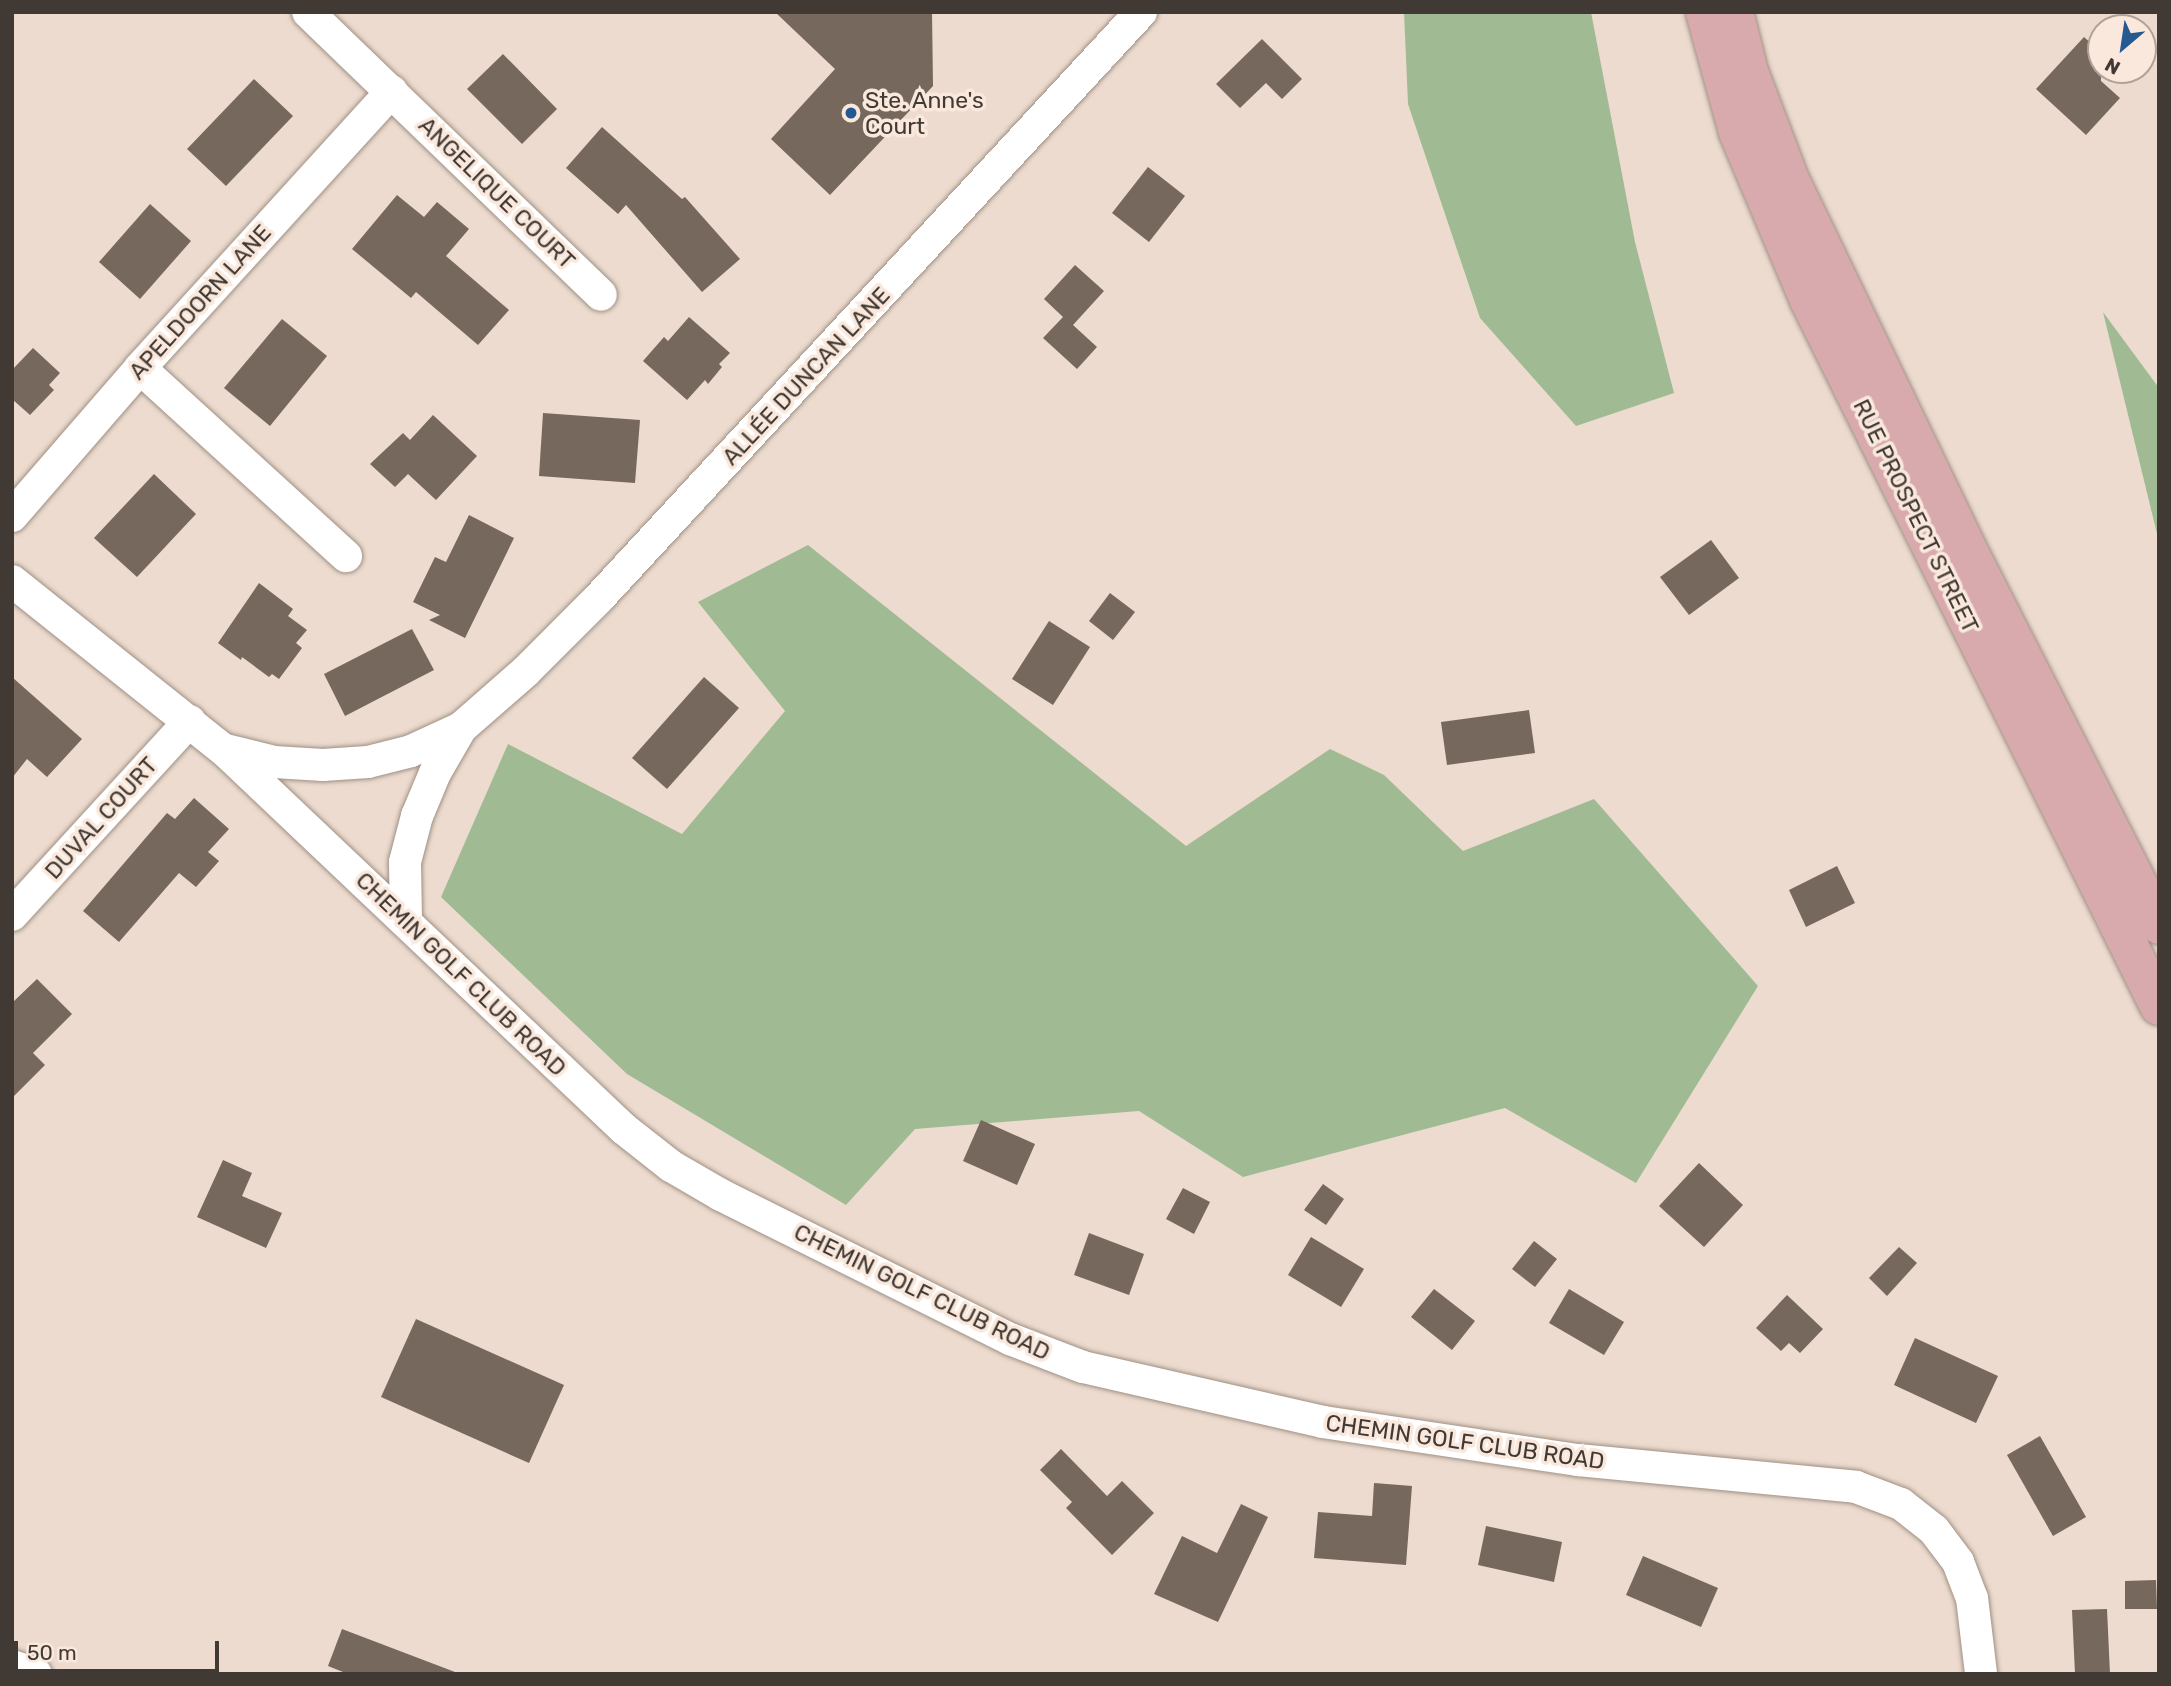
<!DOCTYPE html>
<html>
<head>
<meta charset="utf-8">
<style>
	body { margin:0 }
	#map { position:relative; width:2171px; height:1686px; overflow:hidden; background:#ecdbce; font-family:Rubik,sans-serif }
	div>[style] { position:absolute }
	.forest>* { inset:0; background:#a0bb93 }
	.building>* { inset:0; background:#76685c }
	.roads { filter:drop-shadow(0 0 2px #a09084) drop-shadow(0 0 2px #a09084) }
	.minor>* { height:32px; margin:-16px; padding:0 16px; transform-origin:16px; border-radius:16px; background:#fff }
	.major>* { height:38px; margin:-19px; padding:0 19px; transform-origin:19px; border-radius:19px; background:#d8aaae }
	.dots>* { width:19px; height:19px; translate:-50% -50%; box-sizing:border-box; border:4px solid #f9e8db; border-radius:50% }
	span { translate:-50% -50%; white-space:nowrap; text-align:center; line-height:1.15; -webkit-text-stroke:7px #f9e8db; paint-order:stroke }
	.poi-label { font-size:23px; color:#403934 }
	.left { translate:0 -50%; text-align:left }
	.street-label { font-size:23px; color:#403934 }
	.frame { position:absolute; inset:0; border:14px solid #403934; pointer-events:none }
	.north { position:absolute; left:2087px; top:14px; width:70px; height:70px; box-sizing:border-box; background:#f9e8db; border:2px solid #afa298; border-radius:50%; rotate:209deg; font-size:19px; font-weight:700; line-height:28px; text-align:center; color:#403934 }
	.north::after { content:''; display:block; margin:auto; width:24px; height:32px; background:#245991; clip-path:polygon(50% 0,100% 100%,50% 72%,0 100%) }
	.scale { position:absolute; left:14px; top:1641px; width:205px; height:32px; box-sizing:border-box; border:4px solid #403934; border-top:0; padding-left:9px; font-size:21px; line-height:24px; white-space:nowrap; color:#403934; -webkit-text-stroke:5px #f9e8db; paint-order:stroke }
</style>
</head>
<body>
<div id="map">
	<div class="forest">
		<i style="clip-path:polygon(1404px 12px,1591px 12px,1635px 242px,1674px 393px,1576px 426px,1480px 318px,1408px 104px)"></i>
		<i style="clip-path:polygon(2103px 312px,2159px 388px,2159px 542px)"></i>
		<i style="clip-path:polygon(808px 545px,1186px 846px,1330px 749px,1384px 775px,1463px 851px,1594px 799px,1758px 986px,1636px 1183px,1505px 1108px,1243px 1177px,1139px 1111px,915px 1129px,846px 1205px,627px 1074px,441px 897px,508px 744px,682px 834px,785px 711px,698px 602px)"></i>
	</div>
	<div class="building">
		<i style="clip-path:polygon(775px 12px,932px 12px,933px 86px,830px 195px,771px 139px,835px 69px)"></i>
		<i style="clip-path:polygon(2084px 37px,2101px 52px,2101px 81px,2120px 98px,2086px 135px,2036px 89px)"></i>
		<i style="clip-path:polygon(1262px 39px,1302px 79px,1282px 99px,1266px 83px,1240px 108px,1216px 84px)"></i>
		<i style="clip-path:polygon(503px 54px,557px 109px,522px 144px,467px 89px)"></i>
		<i style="clip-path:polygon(254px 79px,293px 116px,226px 186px,187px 149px)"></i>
		<i style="clip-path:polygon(602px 127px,682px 199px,685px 197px,740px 259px,702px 292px,626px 205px,618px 214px,566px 168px)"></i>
		<i style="clip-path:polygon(1148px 167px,1185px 196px,1149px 242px,1112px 213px)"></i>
		<i style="clip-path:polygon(397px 195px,424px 217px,437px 202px,469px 229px,446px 256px,509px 310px,478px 345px,416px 292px,411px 298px,352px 249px)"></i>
		<i style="clip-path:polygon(150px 204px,191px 241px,140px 299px,99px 262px)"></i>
		<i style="clip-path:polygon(1075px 265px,1104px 291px,1073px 325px,1097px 347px,1077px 369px,1043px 338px,1063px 317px,1044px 299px)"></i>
		<i style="clip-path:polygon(689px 317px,730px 353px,719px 364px,722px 367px,708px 384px,705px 380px,687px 400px,643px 361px,664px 337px,668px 341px)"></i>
		<i style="clip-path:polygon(282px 319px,327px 356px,270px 426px,224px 388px)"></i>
		<i style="clip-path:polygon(33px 348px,60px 373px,49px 385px,54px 390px,30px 415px,12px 399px,12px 370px)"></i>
		<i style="clip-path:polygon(543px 413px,640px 420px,635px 483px,539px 476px)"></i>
		<i style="clip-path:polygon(433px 415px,477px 456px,436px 500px,408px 474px,395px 487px,370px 464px,403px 433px,410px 440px)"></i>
		<i style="clip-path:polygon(154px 474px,196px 514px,137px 577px,94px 538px)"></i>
		<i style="clip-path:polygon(469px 515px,514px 538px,465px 638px,429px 620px,440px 615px,413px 602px,435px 557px,446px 562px)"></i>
		<i style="clip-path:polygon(1711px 540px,1739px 578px,1689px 615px,1660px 577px)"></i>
		<i style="clip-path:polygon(259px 583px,293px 609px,288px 616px,307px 630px,296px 643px,302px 648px,279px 679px,272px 674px,269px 677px,242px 657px,241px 660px,218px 643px)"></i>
		<i style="clip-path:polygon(1110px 593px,1135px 612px,1113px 640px,1089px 621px)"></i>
		<i style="clip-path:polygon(1049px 621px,1090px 647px,1053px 705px,1012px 679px)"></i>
		<i style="clip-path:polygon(412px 629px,434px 670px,345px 716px,324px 674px)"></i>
		<i style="clip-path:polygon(12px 677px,82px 739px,47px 777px,27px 759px,12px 778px)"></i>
		<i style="clip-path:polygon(704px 677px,739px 708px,667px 789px,632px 758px)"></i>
		<i style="clip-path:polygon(1529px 710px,1535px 753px,1447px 765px,1441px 722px)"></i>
		<i style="clip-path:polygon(194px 798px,229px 829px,208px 852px,219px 861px,196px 887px,179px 873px,119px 942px,83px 911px,167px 813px,175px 819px)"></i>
		<i style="clip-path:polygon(1837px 866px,1855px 903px,1806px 927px,1789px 890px)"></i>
		<i style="clip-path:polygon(37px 979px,72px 1014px,33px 1053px,45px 1065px,12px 1098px,12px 1003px)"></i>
		<i style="clip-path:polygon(981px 1120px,1035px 1144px,1017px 1185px,963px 1161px)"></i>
		<i style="clip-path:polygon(223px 1160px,252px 1173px,242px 1196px,282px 1213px,266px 1248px,197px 1217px)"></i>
		<i style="clip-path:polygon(1699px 1163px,1743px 1205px,1704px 1247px,1659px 1206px)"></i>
		<i style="clip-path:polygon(1323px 1184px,1344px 1199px,1326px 1225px,1304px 1210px)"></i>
		<i style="clip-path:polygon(1183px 1188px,1210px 1202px,1194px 1234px,1166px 1219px)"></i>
		<i style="clip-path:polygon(1089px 1233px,1144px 1254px,1129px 1295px,1074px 1275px)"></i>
		<i style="clip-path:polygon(1311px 1237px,1364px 1269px,1341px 1307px,1288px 1275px)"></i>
		<i style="clip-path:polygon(1534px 1241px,1557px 1259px,1535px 1287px,1512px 1269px)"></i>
		<i style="clip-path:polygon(1899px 1247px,1917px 1263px,1887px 1296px,1869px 1278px)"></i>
		<i style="clip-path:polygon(1434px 1289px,1475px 1321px,1452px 1350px,1411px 1317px)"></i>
		<i style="clip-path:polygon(1569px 1289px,1624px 1322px,1604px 1355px,1549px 1323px)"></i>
		<i style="clip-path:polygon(1787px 1295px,1823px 1329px,1800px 1353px,1789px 1343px,1781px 1351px,1756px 1328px)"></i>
		<i style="clip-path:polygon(416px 1319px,564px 1385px,529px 1463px,381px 1397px)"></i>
		<i style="clip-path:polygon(1915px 1338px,1998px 1376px,1976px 1423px,1894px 1385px)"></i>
		<i style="clip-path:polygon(2040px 1436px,2086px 1517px,2053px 1536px,2007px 1455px)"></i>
		<i style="clip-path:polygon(1061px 1449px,1107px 1496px,1122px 1481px,1154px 1513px,1112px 1555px,1066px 1508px,1072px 1502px,1040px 1470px)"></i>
		<i style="clip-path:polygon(1374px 1483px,1412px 1486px,1406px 1565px,1314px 1558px,1318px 1512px,1372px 1516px)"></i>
		<i style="clip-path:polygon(1241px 1504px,1268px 1517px,1218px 1622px,1154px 1594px,1182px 1536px,1217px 1553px)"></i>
		<i style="clip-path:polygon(1486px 1526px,1562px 1542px,1554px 1582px,1478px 1565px)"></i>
		<i style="clip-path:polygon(1643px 1556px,1718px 1588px,1701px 1627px,1626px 1595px)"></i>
		<i style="clip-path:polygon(2156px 1580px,2157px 1609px,2125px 1609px,2125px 1581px)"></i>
		<i style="clip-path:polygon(2107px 1609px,2110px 1674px,2075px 1674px,2072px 1610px)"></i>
		<i style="clip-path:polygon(342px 1629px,455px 1672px,455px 1674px,348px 1674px,328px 1666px)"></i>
	</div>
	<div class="roads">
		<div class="minor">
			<i style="left:308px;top:12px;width:407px;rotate:44deg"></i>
			<i style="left:140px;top:368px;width:279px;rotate:42.4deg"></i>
			<i style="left:12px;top:516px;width:196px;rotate:-49.1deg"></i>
			<i style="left:140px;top:368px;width:374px;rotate:-47.7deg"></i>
			<i style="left:12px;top:581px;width:271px;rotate:38.6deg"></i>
			<i style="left:224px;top:750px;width:551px;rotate:43.46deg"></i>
			<i style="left:624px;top:1129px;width:60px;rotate:38.2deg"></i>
			<i style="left:671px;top:1166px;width:58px;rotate:30.1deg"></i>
			<i style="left:721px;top:1195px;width:323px;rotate:26.5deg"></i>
			<i style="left:1010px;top:1339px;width:78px;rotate:21deg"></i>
			<i style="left:1083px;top:1367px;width:246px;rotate:12.9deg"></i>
			<i style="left:1323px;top:1422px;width:258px;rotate:8.5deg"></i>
			<i style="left:1578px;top:1460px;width:279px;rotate:5.5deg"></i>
			<i style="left:1856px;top:1487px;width:48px;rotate:20.7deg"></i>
			<i style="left:1901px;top:1504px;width:42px;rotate:38.2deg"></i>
			<i style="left:1934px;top:1530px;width:40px;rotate:53deg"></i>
			<i style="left:1958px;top:1562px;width:39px;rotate:69deg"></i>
			<i style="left:1972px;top:1598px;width:77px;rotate:83.2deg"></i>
			<i style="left:226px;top:750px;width:49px;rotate:14deg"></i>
			<i style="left:274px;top:762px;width:49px;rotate:3.5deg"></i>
			<i style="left:323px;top:765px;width:45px;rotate:-3.8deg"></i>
			<i style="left:368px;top:762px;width:44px;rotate:-14.3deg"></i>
			<i style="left:411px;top:751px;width:55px;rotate:-24.7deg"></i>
			<i style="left:461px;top:728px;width:86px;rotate:-41.2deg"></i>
			<i style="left:526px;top:671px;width:102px;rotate:-45deg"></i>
			<i style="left:598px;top:599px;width:800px;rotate:-47.23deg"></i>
			<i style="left:12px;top:915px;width:263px;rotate:-47.5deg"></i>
			<i style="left:406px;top:920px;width:58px;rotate:-91deg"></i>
			<i style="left:405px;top:862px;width:48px;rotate:-75.4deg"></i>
			<i style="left:417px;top:816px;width:47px;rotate:-67.3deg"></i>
			<i style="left:435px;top:773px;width:52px;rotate:-60deg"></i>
			<i style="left:12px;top:1666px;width:25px;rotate:18deg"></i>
		</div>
		<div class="major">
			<i style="left:1705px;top:12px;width:124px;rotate:74.6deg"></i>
			<i style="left:1738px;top:132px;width:182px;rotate:67.1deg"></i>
			<i style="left:1809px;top:300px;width:788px;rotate:63.63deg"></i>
			<i style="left:1734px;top:12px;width:62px;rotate:76deg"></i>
			<i style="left:1749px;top:72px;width:116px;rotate:69.2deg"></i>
			<i style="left:1790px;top:180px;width:417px;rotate:64.3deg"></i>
			<i style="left:1971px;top:556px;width:414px;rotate:63deg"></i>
		</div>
	</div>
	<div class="dots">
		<i style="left:851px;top:113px;background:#245991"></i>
	</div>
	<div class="poi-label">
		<span class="left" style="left:865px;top:113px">Ste. Anne's<br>Court</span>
	</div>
	<div class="street-label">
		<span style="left:497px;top:193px;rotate:44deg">ANGELIQUE COURT</span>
		<span style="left:200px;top:302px;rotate:-48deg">APELDOORN LANE</span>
		<span style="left:806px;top:376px;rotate:-47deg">ALLÉE DUNCAN LANE</span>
		<span style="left:1916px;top:516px;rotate:64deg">RUE PROSPECT STREET</span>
		<span style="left:101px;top:818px;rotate:-48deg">DUVAL COURT</span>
		<span style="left:461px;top:974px;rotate:44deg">CHEMIN GOLF CLUB ROAD</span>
		<span style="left:922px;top:1292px;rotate:26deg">CHEMIN GOLF CLUB ROAD</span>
		<span style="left:1465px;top:1442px;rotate:8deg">CHEMIN GOLF CLUB ROAD</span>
	</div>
	<div class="frame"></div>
	<div class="north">N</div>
	<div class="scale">50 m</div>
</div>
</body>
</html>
